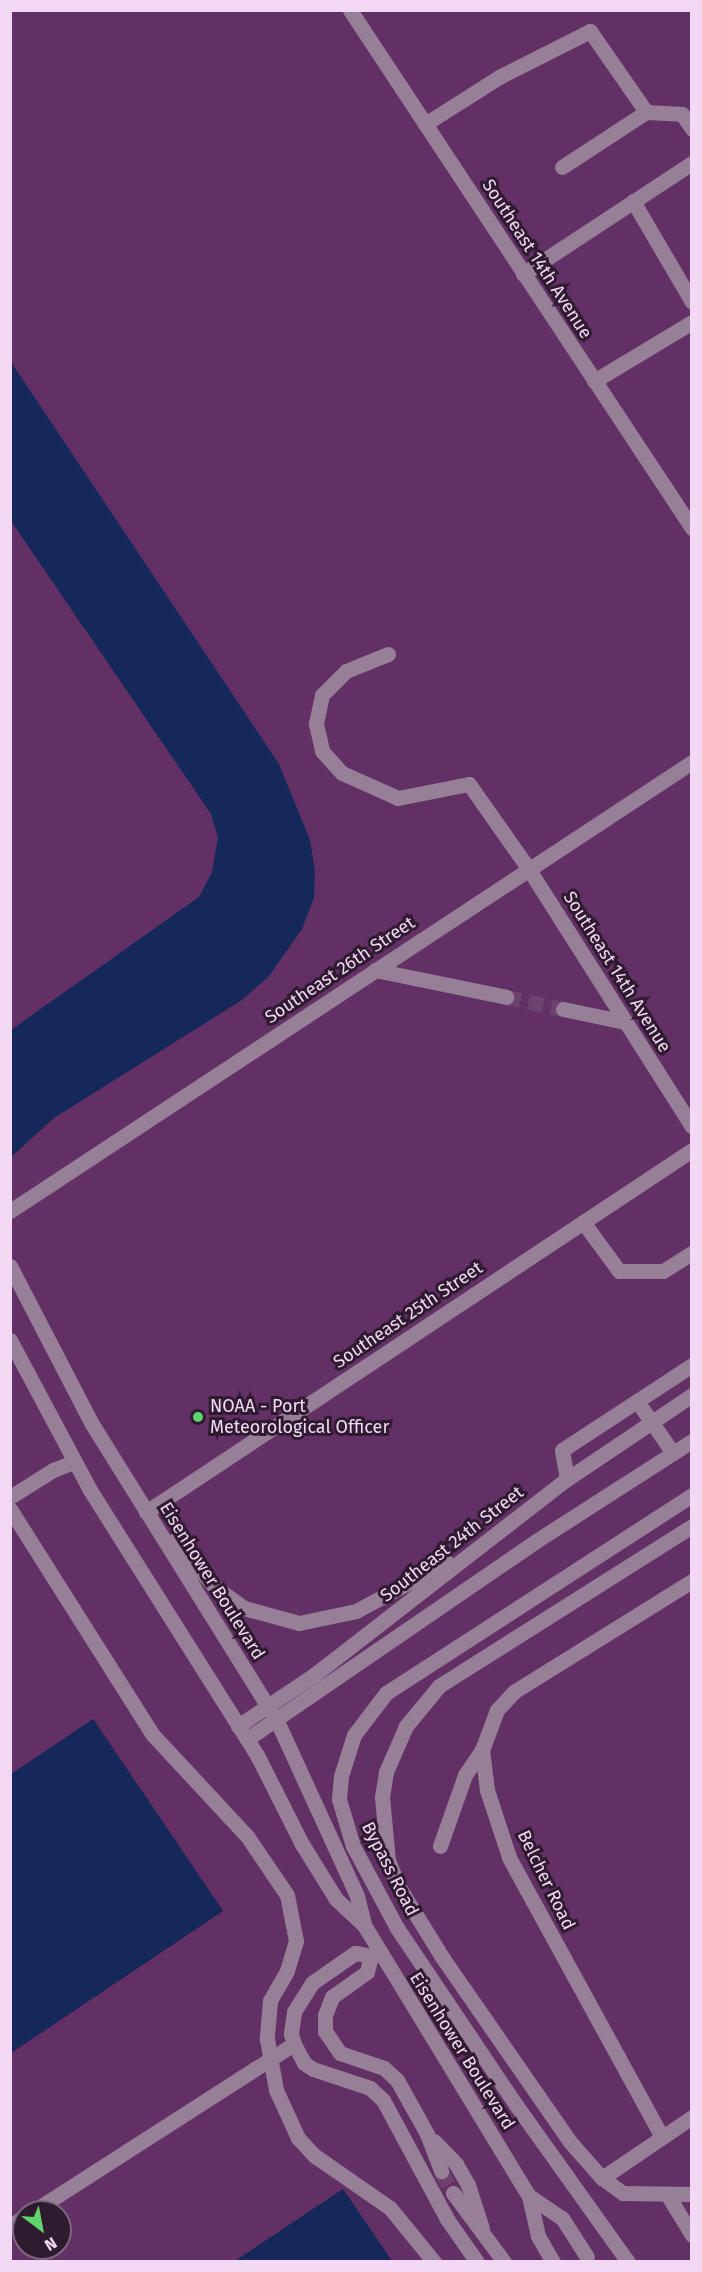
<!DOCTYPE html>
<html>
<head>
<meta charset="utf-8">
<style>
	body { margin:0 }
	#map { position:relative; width:702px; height:2272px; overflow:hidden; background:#552857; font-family:"Fira Sans",sans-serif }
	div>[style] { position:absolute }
	.built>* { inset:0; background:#623065 }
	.water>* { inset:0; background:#15285a }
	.minor-tunnel>* { height:15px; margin-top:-7.5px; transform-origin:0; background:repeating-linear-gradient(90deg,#6d426f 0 15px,transparent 0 23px) }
	.minor>* { height:15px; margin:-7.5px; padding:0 7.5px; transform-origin:7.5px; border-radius:7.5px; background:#978097 }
	.dots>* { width:16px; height:16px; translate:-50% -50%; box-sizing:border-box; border:3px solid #2f1b30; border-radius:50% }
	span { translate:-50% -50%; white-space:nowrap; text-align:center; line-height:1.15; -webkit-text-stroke:6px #2f1b30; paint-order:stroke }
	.street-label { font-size:18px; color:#f3d8f4 }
	.poi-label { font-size:18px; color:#f3d8f4 }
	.left { translate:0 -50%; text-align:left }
	.frame { position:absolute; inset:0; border:12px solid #f3d8f4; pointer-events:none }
	.north { position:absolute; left:12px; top:2200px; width:60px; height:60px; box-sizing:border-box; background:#2f1b30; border:2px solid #7d677e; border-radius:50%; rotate:148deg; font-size:16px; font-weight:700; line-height:24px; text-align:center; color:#f3d8f4 }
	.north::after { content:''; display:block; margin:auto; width:21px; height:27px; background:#5fd56b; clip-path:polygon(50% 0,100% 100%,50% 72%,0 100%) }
</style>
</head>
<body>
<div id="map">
	<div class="built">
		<i style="clip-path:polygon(evenodd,11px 11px,691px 11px,691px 2261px,392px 2261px,343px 2189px,235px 2261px,11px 2261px,11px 2053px,223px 1911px,94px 1719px,11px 1774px,11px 11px,24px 2212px,60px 2212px,60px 2248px,24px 2248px,24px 2212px)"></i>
	</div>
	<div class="water">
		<i style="clip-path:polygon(11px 362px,279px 764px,310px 840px,315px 871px,314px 898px,302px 929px,269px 976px,242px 1000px,54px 1118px,11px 1157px,11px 1030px,199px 897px,212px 872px,218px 838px,211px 814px,11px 521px)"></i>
		<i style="clip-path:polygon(93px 1719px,223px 1911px,11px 2053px,11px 1774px)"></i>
		<i style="clip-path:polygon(343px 2189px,392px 2261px,235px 2261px)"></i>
	</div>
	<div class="minor-tunnel">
		<i style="left:506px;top:997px;width:58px;rotate:11.9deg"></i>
		<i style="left:441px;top:2171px;width:25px;rotate:61deg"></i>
	</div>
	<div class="minor">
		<i style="left:350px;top:10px;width:621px;rotate:56.57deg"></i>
		<i style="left:425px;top:124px;width:88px;rotate:-32.4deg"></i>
		<i style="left:499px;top:77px;width:102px;rotate:-26.8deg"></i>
		<i style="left:590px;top:31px;width:98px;rotate:55.3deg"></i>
		<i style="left:646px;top:112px;width:36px;rotate:3deg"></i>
		<i style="left:682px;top:114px;width:18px;rotate:56deg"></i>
		<i style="left:562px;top:167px;width:100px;rotate:-33.2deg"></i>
		<i style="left:633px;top:201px;width:117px;rotate:59.7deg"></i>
		<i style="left:523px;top:274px;width:202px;rotate:-33.3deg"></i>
		<i style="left:594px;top:381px;width:114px;rotate:-31deg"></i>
		<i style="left:388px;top:654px;width:45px;rotate:158deg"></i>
		<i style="left:346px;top:671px;width:34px;rotate:135deg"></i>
		<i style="left:322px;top:695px;width:30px;rotate:102deg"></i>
		<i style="left:316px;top:724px;width:28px;rotate:77deg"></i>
		<i style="left:322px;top:751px;width:30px;rotate:48deg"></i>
		<i style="left:342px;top:773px;width:61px;rotate:24.1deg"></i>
		<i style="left:398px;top:798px;width:72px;rotate:-11.2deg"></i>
		<i style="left:469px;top:784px;width:103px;rotate:54.9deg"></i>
		<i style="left:528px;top:868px;width:306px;rotate:57.6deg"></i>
		<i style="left:375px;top:970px;width:134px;rotate:11.6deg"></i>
		<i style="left:563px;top:1009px;width:63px;rotate:11.8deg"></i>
		<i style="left:10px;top:1211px;width:817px;rotate:-33.36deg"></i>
		<i style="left:583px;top:1222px;width:61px;rotate:53.7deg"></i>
		<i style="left:619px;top:1271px;width:44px"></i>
		<i style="left:663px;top:1271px;width:34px;rotate:-32deg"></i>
		<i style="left:10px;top:1266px;width:178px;rotate:62.6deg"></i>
		<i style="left:92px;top:1424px;width:350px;rotate:58.1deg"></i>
		<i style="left:277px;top:1721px;width:192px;rotate:65.4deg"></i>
		<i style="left:357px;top:1896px;width:30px;rotate:76deg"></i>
		<i style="left:364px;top:1925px;width:317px;rotate:58.7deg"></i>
		<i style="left:529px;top:2196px;width:41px;rotate:77.3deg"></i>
		<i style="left:538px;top:2236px;width:30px;rotate:60deg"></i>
		<i style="left:10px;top:1340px;width:170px;rotate:61.9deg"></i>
		<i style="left:90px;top:1490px;width:313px;rotate:57.8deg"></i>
		<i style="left:257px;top:1755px;width:100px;rotate:63.2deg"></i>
		<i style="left:302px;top:1844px;width:65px;rotate:58.3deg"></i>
		<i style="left:336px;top:1899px;width:38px;rotate:43deg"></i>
		<i style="left:673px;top:1453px;width:63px;rotate:-124.7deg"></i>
		<i style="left:637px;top:1401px;width:66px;rotate:-33.2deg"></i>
		<i style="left:567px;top:1479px;width:29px;rotate:-100deg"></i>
		<i style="left:562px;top:1450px;width:90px;rotate:-33.2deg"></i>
		<i style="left:10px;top:1497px;width:51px;rotate:-32.1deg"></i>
		<i style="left:53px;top:1470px;width:22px;rotate:-21deg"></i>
		<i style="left:10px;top:1509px;width:267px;rotate:57.7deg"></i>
		<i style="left:153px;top:1735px;width:138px;rotate:47.1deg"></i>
		<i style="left:247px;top:1836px;width:71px;rotate:55.9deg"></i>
		<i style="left:287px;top:1895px;width:47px;rotate:78.9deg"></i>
		<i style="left:296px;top:1941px;width:31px;rotate:107deg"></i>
		<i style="left:287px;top:1971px;width:34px;rotate:120deg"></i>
		<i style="left:270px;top:2001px;width:38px;rotate:95deg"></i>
		<i style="left:267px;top:2039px;width:52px;rotate:80deg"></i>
		<i style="left:276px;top:2090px;width:53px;rotate:65.4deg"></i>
		<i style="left:298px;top:2138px;width:25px;rotate:47deg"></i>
		<i style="left:315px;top:2156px;width:91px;rotate:34.7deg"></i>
		<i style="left:390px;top:2208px;width:70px;rotate:50.8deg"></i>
		<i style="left:146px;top:1512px;width:655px;rotate:-33.54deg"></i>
		<i style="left:692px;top:1526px;width:299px;rotate:147.7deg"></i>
		<i style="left:439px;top:1686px;width:52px;rotate:129.5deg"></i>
		<i style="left:406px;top:1726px;width:50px;rotate:113.5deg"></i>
		<i style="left:386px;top:1772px;width:25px;rotate:99deg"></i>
		<i style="left:382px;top:1797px;width:63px;rotate:84.6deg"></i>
		<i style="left:388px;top:1860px;width:31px;rotate:68deg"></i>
		<i style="left:400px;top:1889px;width:80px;rotate:58.3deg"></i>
		<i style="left:442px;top:1957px;width:226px;rotate:55.3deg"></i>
		<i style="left:571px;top:2143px;width:47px;rotate:48.5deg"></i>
		<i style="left:602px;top:2178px;width:26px;rotate:36deg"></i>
		<i style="left:623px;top:2193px;width:69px;rotate:0.8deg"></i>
		<i style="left:173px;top:1541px;width:62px;rotate:47.6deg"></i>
		<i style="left:215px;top:1587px;width:36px;rotate:36deg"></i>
		<i style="left:244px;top:1608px;width:57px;rotate:15.3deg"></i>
		<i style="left:299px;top:1623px;width:58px;rotate:-11.9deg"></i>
		<i style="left:356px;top:1611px;width:103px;rotate:-28.3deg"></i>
		<i style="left:238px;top:1726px;width:92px;rotate:-33.9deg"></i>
		<i style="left:314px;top:1675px;width:320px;rotate:-37.8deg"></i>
		<i style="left:567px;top:1479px;width:151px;rotate:-33.9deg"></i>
		<i style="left:247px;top:1739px;width:350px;rotate:-34.4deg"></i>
		<i style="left:536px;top:1541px;width:185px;rotate:-32.7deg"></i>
		<i style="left:440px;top:1846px;width:75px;rotate:-70.6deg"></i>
		<i style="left:465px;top:1775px;width:30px;rotate:-56deg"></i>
		<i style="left:378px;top:1951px;width:9px;rotate:144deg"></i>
		<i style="left:371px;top:1956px;width:16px;rotate:-169deg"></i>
		<i style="left:355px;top:1953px;width:52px;rotate:145.1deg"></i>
		<i style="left:312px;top:1983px;width:34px;rotate:122deg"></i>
		<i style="left:294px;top:2012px;width:22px;rotate:98deg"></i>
		<i style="left:291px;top:2034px;width:10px;rotate:73deg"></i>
		<i style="left:294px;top:2044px;width:21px;rotate:62deg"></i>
		<i style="left:304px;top:2063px;width:11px;rotate:34deg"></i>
		<i style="left:313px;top:2069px;width:60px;rotate:18.4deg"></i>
		<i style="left:370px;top:2088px;width:18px;rotate:43deg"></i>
		<i style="left:383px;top:2100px;width:135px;rotate:61.7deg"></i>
		<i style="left:447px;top:2219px;width:52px;rotate:55.1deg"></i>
		<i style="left:371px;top:1956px;width:16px;rotate:104deg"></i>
		<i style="left:367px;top:1972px;width:43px;rotate:144.5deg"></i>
		<i style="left:332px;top:1997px;width:19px;rotate:111deg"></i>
		<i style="left:325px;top:2015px;width:16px;rotate:90deg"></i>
		<i style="left:325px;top:2031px;width:27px;rotate:56deg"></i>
		<i style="left:340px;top:2053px;width:46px;rotate:18.8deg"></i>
		<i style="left:384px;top:2068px;width:18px;rotate:43deg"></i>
		<i style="left:397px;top:2080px;width:62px;rotate:60.9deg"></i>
		<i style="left:427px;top:2134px;width:40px;rotate:69deg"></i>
		<i style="left:662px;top:2137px;width:319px;rotate:-118.7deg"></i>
		<i style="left:509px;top:1857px;width:71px;rotate:-108.2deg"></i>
		<i style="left:487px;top:1790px;width:40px;rotate:-97.1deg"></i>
		<i style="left:482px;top:1750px;width:43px;rotate:-69.4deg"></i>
		<i style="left:497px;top:1710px;width:26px;rotate:-47deg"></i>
		<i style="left:515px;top:1691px;width:208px;rotate:-31.9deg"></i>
		<i style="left:434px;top:2141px;width:32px;rotate:46deg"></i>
		<i style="left:456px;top:2164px;width:24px;rotate:60deg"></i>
		<i style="left:468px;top:2185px;width:45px;rotate:72deg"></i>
		<i style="left:602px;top:2178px;width:109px;rotate:-34.1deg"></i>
		<i style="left:453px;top:2193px;width:86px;rotate:53.5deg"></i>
		<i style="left:667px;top:2194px;width:48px;rotate:58.6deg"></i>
		<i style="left:529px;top:2196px;width:40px;rotate:34deg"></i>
		<i style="left:562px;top:2218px;width:46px;rotate:57.3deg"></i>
		<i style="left:32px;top:2212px;width:311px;rotate:-32.7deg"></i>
		<i style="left:10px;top:2226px;width:17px;rotate:-33deg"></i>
		<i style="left:628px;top:2262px;width:193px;rotate:-125.5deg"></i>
		<i style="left:516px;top:2105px;width:213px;rotate:-123.9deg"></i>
		<i style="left:397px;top:1928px;width:93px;rotate:-118.2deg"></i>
		<i style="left:353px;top:1846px;width:49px;rotate:-106.6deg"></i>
		<i style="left:339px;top:1799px;width:23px;rotate:-85deg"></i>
		<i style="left:341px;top:1776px;width:43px;rotate:-72.4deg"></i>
		<i style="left:354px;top:1735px;width:53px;rotate:-52.7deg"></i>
		<i style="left:386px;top:1693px;width:364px;rotate:-32.9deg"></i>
	</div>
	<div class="dots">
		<i style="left:198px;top:1417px;background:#5fd56b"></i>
	</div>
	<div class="street-label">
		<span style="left:537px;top:259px;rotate:57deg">Southeast 14th Avenue</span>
		<span style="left:340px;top:970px;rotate:-34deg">Southeast 26th Street</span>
		<span style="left:617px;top:972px;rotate:58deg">Southeast 14th Avenue</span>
		<span style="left:408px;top:1315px;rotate:-34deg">Southeast 25th Street</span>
		<span style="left:452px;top:1544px;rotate:-38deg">Southeast 24th Street</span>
		<span style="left:212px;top:1581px;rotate:58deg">Eisenhower Boulevard</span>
		<span style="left:390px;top:1869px;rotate:63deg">Bypass Road</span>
		<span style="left:546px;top:1880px;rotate:64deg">Belcher Road</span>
		<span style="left:462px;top:2051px;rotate:58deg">Eisenhower Boulevard</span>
	</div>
	<div class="poi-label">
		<span class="left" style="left:210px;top:1417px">NOAA - Port<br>Meteorological Officer</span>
	</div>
	<div class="frame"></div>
	<div class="north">N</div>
</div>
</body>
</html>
